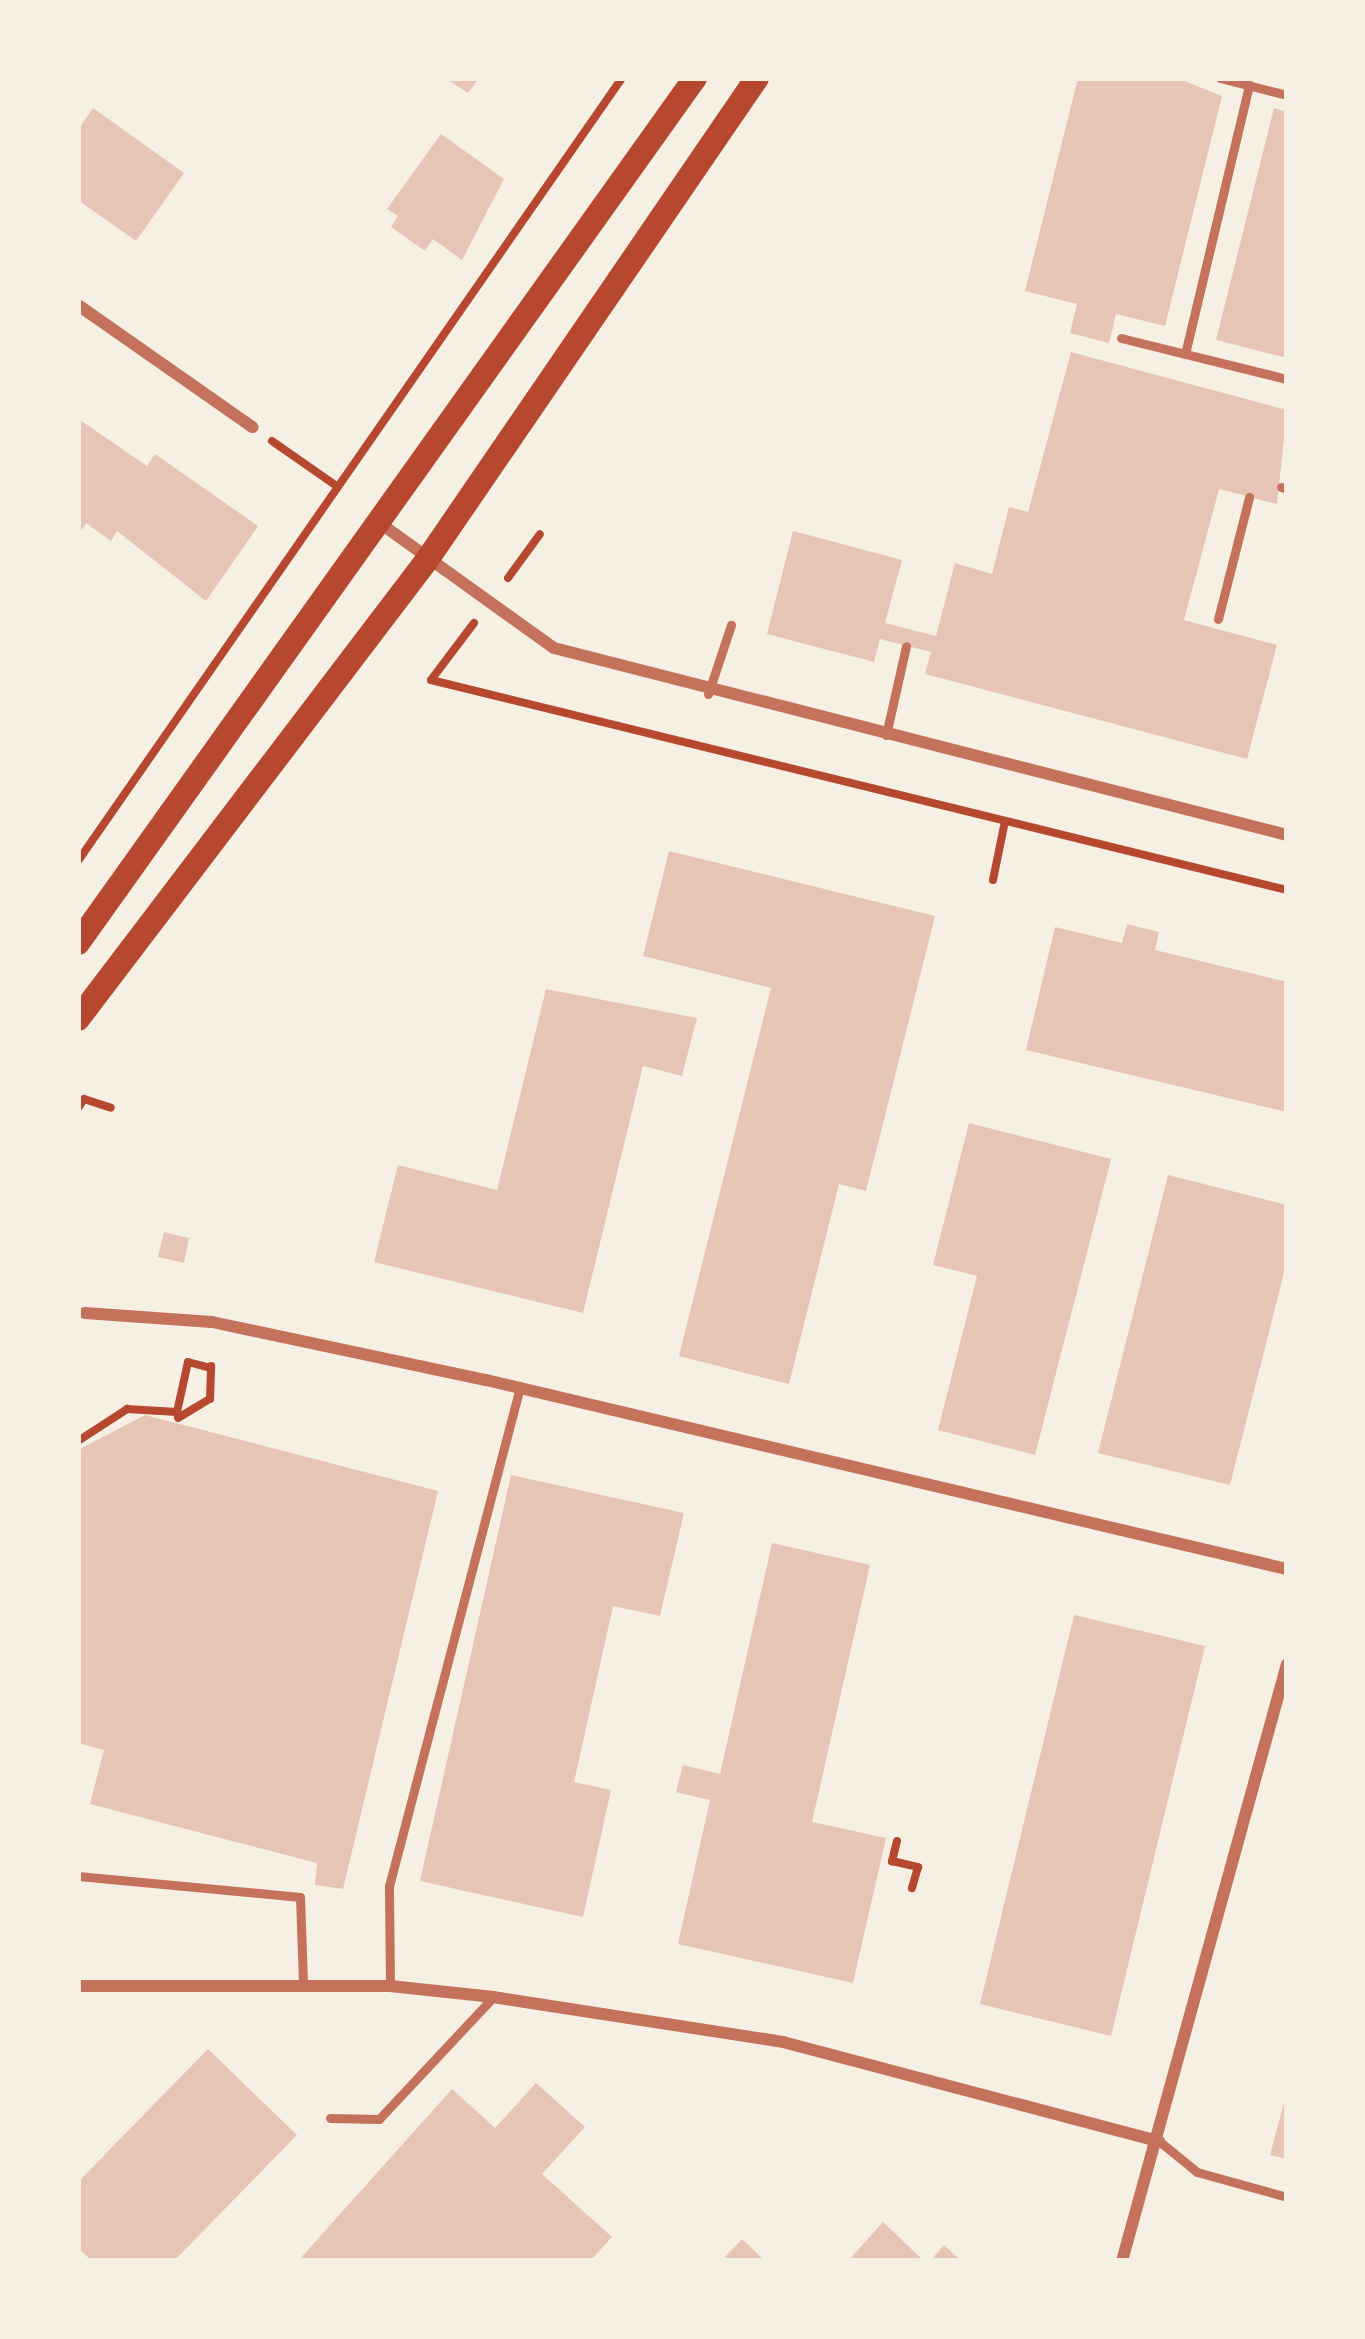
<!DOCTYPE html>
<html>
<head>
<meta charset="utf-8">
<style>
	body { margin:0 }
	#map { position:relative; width:1365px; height:2339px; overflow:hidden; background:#f6efe4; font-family:Mulish,sans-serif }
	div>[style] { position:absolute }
	.building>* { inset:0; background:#e6c5b7 }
	.path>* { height:8px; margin:-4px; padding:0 4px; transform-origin:4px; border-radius:4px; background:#b5482f }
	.service>* { height:9px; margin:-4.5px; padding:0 4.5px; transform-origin:4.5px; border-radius:4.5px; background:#c5725c }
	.minor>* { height:12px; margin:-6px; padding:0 6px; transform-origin:6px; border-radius:6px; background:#c5725c }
	.secondary>* { height:24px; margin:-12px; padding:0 12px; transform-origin:12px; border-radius:12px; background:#b5482f }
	span { translate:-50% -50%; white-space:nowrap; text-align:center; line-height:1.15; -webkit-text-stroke:10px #f6efe4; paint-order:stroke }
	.frame { position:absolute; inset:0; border:81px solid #f6efe4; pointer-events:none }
</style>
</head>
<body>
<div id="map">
	<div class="building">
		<i style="clip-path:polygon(445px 78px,479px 78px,468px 93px)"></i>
		<i style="clip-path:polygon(1078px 78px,1177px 78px,1222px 96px,1165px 326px,1116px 314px,1109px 343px,1070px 333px,1077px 304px,1025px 291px)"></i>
		<i style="clip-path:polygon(93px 108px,184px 173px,136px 241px,78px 200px,78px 130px)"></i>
		<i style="clip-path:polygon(1274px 108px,1287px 112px,1287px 358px,1216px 340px)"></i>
		<i style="clip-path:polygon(441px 134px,504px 179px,462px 260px,433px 239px,425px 251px,391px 227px,398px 216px,387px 209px)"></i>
		<i style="clip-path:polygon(1071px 352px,1287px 410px,1277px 504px,1219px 489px,1184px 620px,1277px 645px,1247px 759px,925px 674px,931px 652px,880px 639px,874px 662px,767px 634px,793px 531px,902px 560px,885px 623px,936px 636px,955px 563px,992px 574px,1009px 507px,1028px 512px)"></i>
		<i style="clip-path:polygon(80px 420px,147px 466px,155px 454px,258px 526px,206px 601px,117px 531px,111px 541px,86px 523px,78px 535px)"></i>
		<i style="clip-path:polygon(669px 851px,935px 916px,866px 1191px,839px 1184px,789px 1384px,679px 1356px,771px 988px,643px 956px)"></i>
		<i style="clip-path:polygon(1127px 924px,1159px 932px,1155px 950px,1287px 982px,1287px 1112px,1026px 1050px,1055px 927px,1122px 943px)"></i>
		<i style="clip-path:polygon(546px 989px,697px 1018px,682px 1076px,643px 1066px,583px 1313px,374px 1262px,398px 1165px,497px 1190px)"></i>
		<i style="clip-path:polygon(969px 1123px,1111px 1159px,1035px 1455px,938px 1430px,977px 1276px,933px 1265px)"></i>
		<i style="clip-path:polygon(1168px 1175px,1287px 1205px,1287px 1261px,1230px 1485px,1098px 1453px)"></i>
		<i style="clip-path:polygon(164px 1232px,189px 1238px,184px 1263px,158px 1257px)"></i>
		<i style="clip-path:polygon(145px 1415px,438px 1491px,343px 1889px,315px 1885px,317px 1863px,90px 1804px,104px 1750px,78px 1743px,78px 1450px)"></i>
		<i style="clip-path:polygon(511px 1475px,684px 1513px,660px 1616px,613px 1606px,574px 1782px,611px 1790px,583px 1917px,420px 1881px)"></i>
		<i style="clip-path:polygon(772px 1543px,870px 1565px,812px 1822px,886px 1838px,853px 1983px,678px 1944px,710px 1800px,676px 1792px,683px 1765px,720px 1774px)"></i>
		<i style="clip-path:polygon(1074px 1615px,1205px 1646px,1111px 2036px,980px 2004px)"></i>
		<i style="clip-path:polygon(208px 2049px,297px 2135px,174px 2261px,92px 2261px,78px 2248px,78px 2182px)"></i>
		<i style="clip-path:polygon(536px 2083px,585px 2127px,542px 2174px,612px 2237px,590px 2261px,298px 2261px,452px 2089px,495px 2128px)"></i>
		<i style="clip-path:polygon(1286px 2095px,1287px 2095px,1287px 2159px,1270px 2155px)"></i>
		<i style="clip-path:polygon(883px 2222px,924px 2261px,848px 2261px)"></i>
		<i style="clip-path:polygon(742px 2239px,765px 2261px,721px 2261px)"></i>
		<i style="clip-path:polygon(944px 2245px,961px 2261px,930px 2261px)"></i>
	</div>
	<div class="path">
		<i style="left:272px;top:441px;width:77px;rotate:34.9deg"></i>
		<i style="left:508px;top:578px;width:54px;rotate:-54deg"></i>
		<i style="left:474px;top:623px;width:71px;rotate:127deg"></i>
		<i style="left:431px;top:680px;width:881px;rotate:13.78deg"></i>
		<i style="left:78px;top:861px;width:953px;rotate:-55.21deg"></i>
		<i style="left:993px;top:880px;width:60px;rotate:-78.5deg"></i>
		<i style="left:78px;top:1108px;width:11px;rotate:-56deg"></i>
		<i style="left:84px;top:1099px;width:28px;rotate:18deg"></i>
		<i style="left:178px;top:1418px;width:37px;rotate:-31deg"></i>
		<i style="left:210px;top:1399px;width:33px;rotate:-88deg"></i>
		<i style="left:78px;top:1441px;width:59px;rotate:-33.1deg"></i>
		<i style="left:127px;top:1409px;width:50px;rotate:3.4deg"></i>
		<i style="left:177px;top:1412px;width:51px;rotate:-77.6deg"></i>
		<i style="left:188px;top:1362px;width:24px;rotate:15deg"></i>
		<i style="left:897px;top:1841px;width:21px;rotate:104deg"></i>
		<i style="left:892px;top:1861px;width:27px;rotate:13deg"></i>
		<i style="left:918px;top:1867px;width:22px;rotate:106deg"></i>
	</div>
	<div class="service">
		<i style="left:1220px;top:78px;width:69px;rotate:14.2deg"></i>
		<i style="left:1121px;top:338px;width:171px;rotate:13.9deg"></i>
		<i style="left:1185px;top:354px;width:277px;rotate:-76.6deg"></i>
		<i style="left:1281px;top:487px;width:6px;rotate:18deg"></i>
		<i style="left:1218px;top:619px;width:126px;rotate:-75.7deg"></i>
		<i style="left:708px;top:694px;width:73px;rotate:-71.6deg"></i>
		<i style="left:886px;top:735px;width:91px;rotate:-77.3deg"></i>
		<i style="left:78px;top:1876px;width:223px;rotate:5.4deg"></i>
		<i style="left:300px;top:1897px;width:88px;rotate:88deg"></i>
		<i style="left:390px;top:1986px;width:100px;rotate:-90.6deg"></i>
		<i style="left:389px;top:1886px;width:516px;rotate:-75.29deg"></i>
		<i style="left:330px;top:2118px;width:49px;rotate:1.2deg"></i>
		<i style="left:379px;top:2119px;width:167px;rotate:-46.9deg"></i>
		<i style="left:1159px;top:2141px;width:49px;rotate:39.2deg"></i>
		<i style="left:1197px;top:2172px;width:93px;rotate:15.5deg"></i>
	</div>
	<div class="minor">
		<i style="left:78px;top:305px;width:213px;rotate:35deg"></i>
		<i style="left:377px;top:521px;width:218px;rotate:35.7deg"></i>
		<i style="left:554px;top:648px;width:756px;rotate:14.31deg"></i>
		<i style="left:85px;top:1313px;width:127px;rotate:4.1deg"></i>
		<i style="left:212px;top:1322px;width:280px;rotate:12deg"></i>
		<i style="left:486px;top:1380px;width:823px;rotate:13.28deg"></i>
		<i style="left:78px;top:1986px;width:312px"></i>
		<i style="left:390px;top:1986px;width:104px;rotate:6.1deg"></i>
		<i style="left:493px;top:1997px;width:293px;rotate:8.8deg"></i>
		<i style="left:783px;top:2042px;width:389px;rotate:14.8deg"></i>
		<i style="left:1122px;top:2261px;width:619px;rotate:-74.55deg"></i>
	</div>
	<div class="secondary">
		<i style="left:78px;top:943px;width:1063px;rotate:-54.5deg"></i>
		<i style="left:78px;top:1019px;width:577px;rotate:-52.75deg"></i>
		<i style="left:427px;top:560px;width:584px;rotate:-55.6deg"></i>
	</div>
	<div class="frame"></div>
</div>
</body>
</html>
